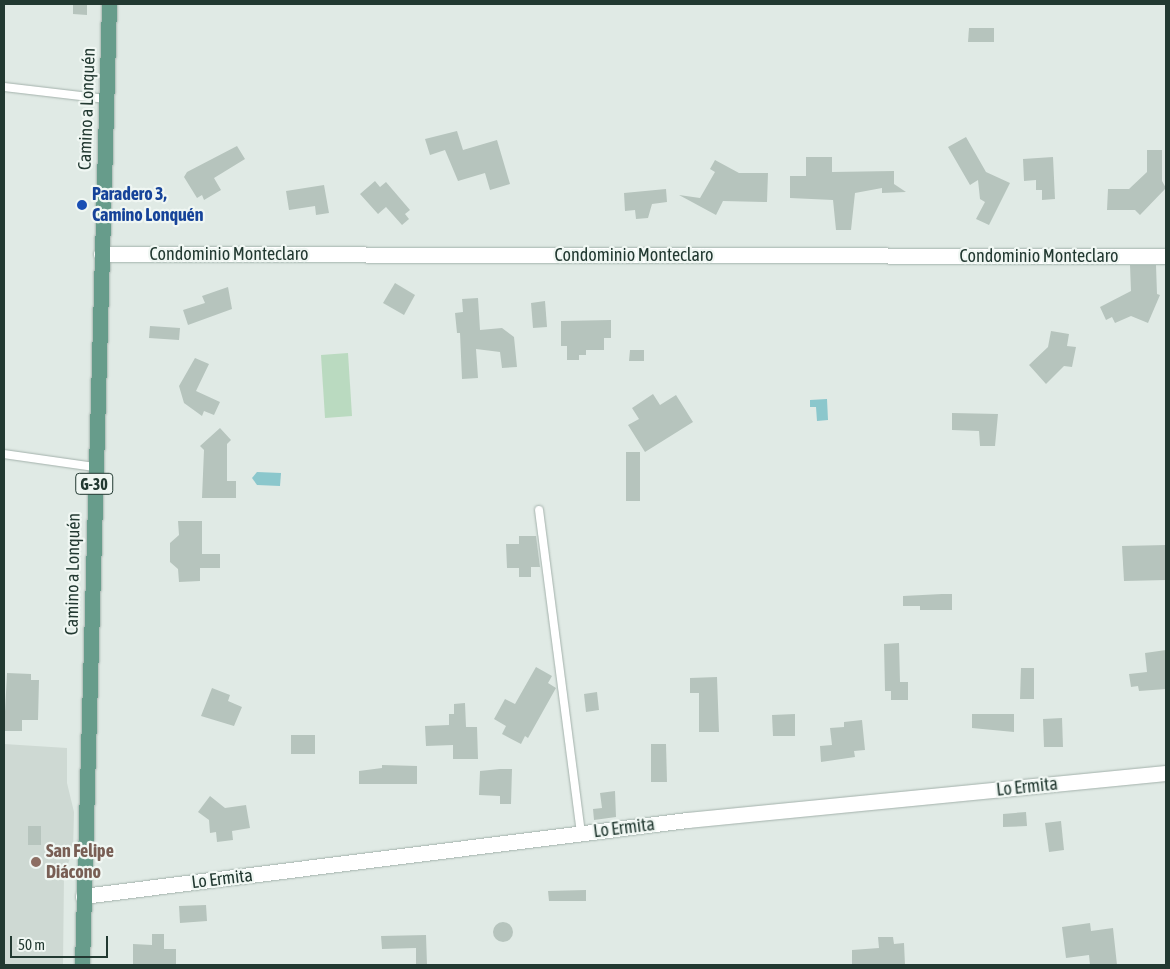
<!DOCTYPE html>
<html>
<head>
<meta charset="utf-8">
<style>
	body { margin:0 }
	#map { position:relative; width:1170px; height:969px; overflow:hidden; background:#e0eae5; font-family:"Asap Condensed",sans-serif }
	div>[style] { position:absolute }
	.built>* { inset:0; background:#ced9d3 }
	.green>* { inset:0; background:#badac0 }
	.water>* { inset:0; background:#8bc7cc }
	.building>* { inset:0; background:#b6c4bd }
	.round { border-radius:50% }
	.roads { filter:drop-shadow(0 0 1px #a3b1ab) drop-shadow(0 0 1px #a3b1ab) }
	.lane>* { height:8px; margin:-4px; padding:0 4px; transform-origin:4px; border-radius:4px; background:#fff }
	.street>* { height:15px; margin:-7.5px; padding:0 7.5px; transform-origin:7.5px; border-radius:7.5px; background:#fff }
	.primary>* { height:15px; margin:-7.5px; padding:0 7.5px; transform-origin:7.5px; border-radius:7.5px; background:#679c8b }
	.dots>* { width:14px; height:14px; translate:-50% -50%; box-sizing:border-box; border:2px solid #f0f7f3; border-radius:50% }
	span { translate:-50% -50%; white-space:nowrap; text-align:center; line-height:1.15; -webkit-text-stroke:4.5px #f0f7f3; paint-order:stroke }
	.shield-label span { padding:1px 4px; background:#f0f7f3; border:1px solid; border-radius:4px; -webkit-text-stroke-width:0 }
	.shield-label { font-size:16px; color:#223931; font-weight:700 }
	.street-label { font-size:18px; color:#223931 }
	.transit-label { font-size:18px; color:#164399; font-weight:700 }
	.left { translate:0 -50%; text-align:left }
	.education-label { font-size:18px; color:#785e54; font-weight:700 }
	.frame { position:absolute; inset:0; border:5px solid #223931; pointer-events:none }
	.scale { position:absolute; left:10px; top:936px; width:98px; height:22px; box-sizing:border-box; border:2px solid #223931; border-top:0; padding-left:6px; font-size:15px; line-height:18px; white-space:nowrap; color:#223931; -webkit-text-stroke:4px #f0f7f3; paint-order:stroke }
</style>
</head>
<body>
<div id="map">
	<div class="built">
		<i style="clip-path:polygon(4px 744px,67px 748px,67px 783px,74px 812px,73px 850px,64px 875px,63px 965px,4px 965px)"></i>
	</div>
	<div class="green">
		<i style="clip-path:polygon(348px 353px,352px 416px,325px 418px,321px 355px)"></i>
	</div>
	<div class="water">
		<i style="clip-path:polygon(827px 399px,828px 420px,817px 421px,816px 407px,810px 407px,810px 400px)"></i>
		<i style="clip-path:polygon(257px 472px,281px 473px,280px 486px,257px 485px,252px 478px)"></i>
	</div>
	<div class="building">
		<i style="clip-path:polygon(73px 4px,87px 4px,87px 15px,73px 14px)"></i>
		<i style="clip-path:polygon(969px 28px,994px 28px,994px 42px,968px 42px)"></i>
		<i style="clip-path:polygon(457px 131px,463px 150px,497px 140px,510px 184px,490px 190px,485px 173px,458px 181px,445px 150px,430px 155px,425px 139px)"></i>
		<i style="clip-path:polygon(966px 137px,986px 172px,1010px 183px,989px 225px,976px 219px,985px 202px,980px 199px,978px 180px,970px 185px,948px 147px)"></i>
		<i style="clip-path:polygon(237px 146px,245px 159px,214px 178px,221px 190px,204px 200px,202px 195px,197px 198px,184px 177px,187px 172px)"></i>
		<i style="clip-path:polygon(1147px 150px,1162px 150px,1162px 181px,1166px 188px,1140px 215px,1135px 210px,1107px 210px,1108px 189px,1129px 189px,1147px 172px)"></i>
		<i style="clip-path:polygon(806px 157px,832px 157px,832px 172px,894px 171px,894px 184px,906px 192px,882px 193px,882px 188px,855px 193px,851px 230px,836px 230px,833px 200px,790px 198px,790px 176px,806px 176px)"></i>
		<i style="clip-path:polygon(1053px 157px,1055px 199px,1042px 200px,1042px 190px,1036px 190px,1036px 180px,1024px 181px,1023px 159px)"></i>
		<i style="clip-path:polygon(715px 160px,739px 173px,768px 173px,767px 202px,723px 201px,716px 215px,679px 195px,700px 198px,715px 172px,710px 169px)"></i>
		<i style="clip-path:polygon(375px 181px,380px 187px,386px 182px,410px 210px,405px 214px,409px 219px,402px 225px,386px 207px,378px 214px,360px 194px)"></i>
		<i style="clip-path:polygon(324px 185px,329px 213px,316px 215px,315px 206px,289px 210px,286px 191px)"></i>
		<i style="clip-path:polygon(666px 189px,667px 202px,652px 204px,648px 218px,636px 219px,635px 210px,625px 211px,624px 193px)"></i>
		<i style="clip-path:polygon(1130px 265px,1156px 265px,1157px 294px,1160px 295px,1148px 323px,1131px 316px,1115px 323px,1112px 317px,1106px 320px,1100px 307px,1131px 291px)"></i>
		<i style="clip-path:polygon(395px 283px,415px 295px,404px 315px,383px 303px)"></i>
		<i style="clip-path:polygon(228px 287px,232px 309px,188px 325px,183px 310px,205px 303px,202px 296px)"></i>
		<i style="clip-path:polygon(478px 298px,480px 330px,502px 328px,514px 337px,517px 367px,502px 368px,500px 352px,476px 349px,478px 378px,462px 379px,460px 333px,457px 333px,455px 313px,463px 312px,462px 299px)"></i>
		<i style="clip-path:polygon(545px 301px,547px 327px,533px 328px,531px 303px)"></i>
		<i style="clip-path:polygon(611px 320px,611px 338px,604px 338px,604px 350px,586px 350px,586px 355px,579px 355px,579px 360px,567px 360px,567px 346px,561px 346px,561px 321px)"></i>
		<i style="clip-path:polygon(150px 326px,180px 328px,179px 340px,149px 338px)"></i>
		<i style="clip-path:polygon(1051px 331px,1069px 334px,1067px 346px,1076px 347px,1072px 367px,1064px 366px,1046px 384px,1029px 365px,1048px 347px)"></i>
		<i style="clip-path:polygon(630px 350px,644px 350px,644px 361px,629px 361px)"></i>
		<i style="clip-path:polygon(195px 358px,209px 364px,196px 391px,220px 402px,214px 415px,204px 411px,202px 416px,184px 403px,179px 386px)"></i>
		<i style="clip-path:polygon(653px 394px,660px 405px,676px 395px,693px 422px,645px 452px,628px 425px,639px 419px,632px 408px)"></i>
		<i style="clip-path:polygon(952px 413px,998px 414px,995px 446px,980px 446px,979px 431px,952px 430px)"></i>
		<i style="clip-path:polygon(220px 428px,231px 440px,227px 444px,227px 481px,236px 481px,236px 498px,202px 498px,204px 450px,200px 446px)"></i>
		<i style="clip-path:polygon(626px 452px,640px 452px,640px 501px,626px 501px)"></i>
		<i style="clip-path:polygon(178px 521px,202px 521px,202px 554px,220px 554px,220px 568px,200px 568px,200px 581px,179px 582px,178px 569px,170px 562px,170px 543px,179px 535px)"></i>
		<i style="clip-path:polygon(519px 536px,536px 536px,540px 567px,531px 567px,531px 577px,519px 577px,519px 568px,507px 568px,506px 544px,519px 544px)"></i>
		<i style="clip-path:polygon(1166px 545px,1166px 580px,1124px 581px,1122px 546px)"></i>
		<i style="clip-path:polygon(942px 594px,952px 594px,952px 610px,920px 610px,920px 606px,903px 606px,903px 596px)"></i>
		<i style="clip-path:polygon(899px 643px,900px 682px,908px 682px,908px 700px,891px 700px,891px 691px,885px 691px,884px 644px)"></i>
		<i style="clip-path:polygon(1166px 650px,1166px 689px,1139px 691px,1138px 686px,1131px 687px,1129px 674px,1147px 672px,1145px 653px)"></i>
		<i style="clip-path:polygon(536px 667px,552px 676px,548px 683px,556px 688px,528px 738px,525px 736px,521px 744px,502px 734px,506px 726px,494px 719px,505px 699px,515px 704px)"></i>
		<i style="clip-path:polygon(1021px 668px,1034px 668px,1034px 699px,1020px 699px)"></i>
		<i style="clip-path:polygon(7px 673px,31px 674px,31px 680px,39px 680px,38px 720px,22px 720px,22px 731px,4px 731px)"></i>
		<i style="clip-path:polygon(717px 677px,719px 732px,699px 732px,699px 693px,690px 693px,690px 678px)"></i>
		<i style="clip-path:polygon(212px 688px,230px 695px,228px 701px,242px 707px,234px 726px,201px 716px)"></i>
		<i style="clip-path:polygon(597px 692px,599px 710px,586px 712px,584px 694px)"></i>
		<i style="clip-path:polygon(465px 703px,466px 727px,477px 727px,478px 759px,453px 759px,453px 745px,426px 746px,425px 726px,449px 725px,449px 714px,454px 714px,454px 704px)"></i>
		<i style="clip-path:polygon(795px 714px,795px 736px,773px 736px,772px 715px)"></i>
		<i style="clip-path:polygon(972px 714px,1014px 714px,1014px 732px,972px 728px)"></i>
		<i style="clip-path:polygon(1062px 718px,1063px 747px,1044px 747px,1043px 719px)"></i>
		<i style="clip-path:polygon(862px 720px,865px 750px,854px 751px,855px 757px,821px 762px,820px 746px,832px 745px,830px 728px,844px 727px,844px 722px)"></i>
		<i style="clip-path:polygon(291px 735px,315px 735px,315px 754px,291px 754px)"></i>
		<i style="clip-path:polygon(651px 744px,666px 744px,667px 782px,651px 782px)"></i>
		<i style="clip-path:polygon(382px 765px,417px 766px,417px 784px,359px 784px,359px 771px,382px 768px)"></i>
		<i style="clip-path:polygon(500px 769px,512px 769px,511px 804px,500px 804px,500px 796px,479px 795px,480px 771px)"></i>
		<i style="clip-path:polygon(615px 791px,616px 817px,594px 820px,593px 809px,602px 808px,600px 793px)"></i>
		<i style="clip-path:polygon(210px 796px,225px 808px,246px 805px,250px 828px,232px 831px,233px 840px,217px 842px,216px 832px,210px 833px,209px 820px,198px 812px)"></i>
		<i style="clip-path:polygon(1026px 812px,1027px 826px,1003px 827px,1003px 814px)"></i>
		<i style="clip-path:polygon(1061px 821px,1064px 850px,1049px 852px,1045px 823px)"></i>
		<i style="clip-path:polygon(28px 826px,41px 826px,41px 845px,28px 845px)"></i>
		<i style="clip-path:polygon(586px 890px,586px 901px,549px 901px,548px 891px)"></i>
		<i style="clip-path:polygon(206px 905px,207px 921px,180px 923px,179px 906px)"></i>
		<i class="round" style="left:493px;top:922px;width:20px;height:20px"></i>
		<i style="clip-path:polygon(1090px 923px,1091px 931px,1113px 928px,1117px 965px,1090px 965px,1089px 955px,1066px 958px,1062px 927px)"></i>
		<i style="clip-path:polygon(152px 934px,164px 934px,164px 949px,176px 949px,176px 965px,133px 965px,133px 944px,152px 945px)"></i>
		<i style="clip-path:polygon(426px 935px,427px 965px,416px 965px,416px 948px,382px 949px,381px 936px)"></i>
		<i style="clip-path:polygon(878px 937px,893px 937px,894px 944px,904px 943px,905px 965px,852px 965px,852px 950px,879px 948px)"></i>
	</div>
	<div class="roads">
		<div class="lane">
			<i style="left:4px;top:87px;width:103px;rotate:6.7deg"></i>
			<i style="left:4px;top:454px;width:91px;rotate:8.2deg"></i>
			<i style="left:539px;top:510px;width:327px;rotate:82.6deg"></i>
		</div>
		<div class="street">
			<i style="left:101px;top:254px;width:1065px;rotate:0.11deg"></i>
			<i style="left:83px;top:896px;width:609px;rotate:-7.17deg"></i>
			<i style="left:687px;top:820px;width:481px;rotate:-5.6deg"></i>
		</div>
		<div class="primary">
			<i style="left:82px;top:965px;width:961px;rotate:-88.39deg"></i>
		</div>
	</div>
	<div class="dots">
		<i style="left:82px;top:205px;background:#1a4fb4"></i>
		<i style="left:36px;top:862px;background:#8d6e63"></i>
	</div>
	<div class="shield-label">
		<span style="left:94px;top:484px">G-30</span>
	</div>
	<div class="street-label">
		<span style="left:87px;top:109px;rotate:-88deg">Camino a Lonquén</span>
		<span style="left:229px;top:254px">Condominio Monteclaro</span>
		<span style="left:634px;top:255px">Condominio Monteclaro</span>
		<span style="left:1039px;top:256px">Condominio Monteclaro</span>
		<span style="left:73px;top:574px;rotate:-89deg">Camino a Lonquén</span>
		<span style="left:1027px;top:787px;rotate:-6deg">Lo Ermita</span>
		<span style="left:624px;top:828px;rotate:-7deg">Lo Ermita</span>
		<span style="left:222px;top:879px;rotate:-7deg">Lo Ermita</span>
	</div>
	<div class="transit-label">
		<span class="left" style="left:92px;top:205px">Paradero 3,<br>Camino Lonquén</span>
	</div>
	<div class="education-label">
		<span class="left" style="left:46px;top:862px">San Felipe<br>Diácono</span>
	</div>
	<div class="frame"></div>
	<div class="scale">50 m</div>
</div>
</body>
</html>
